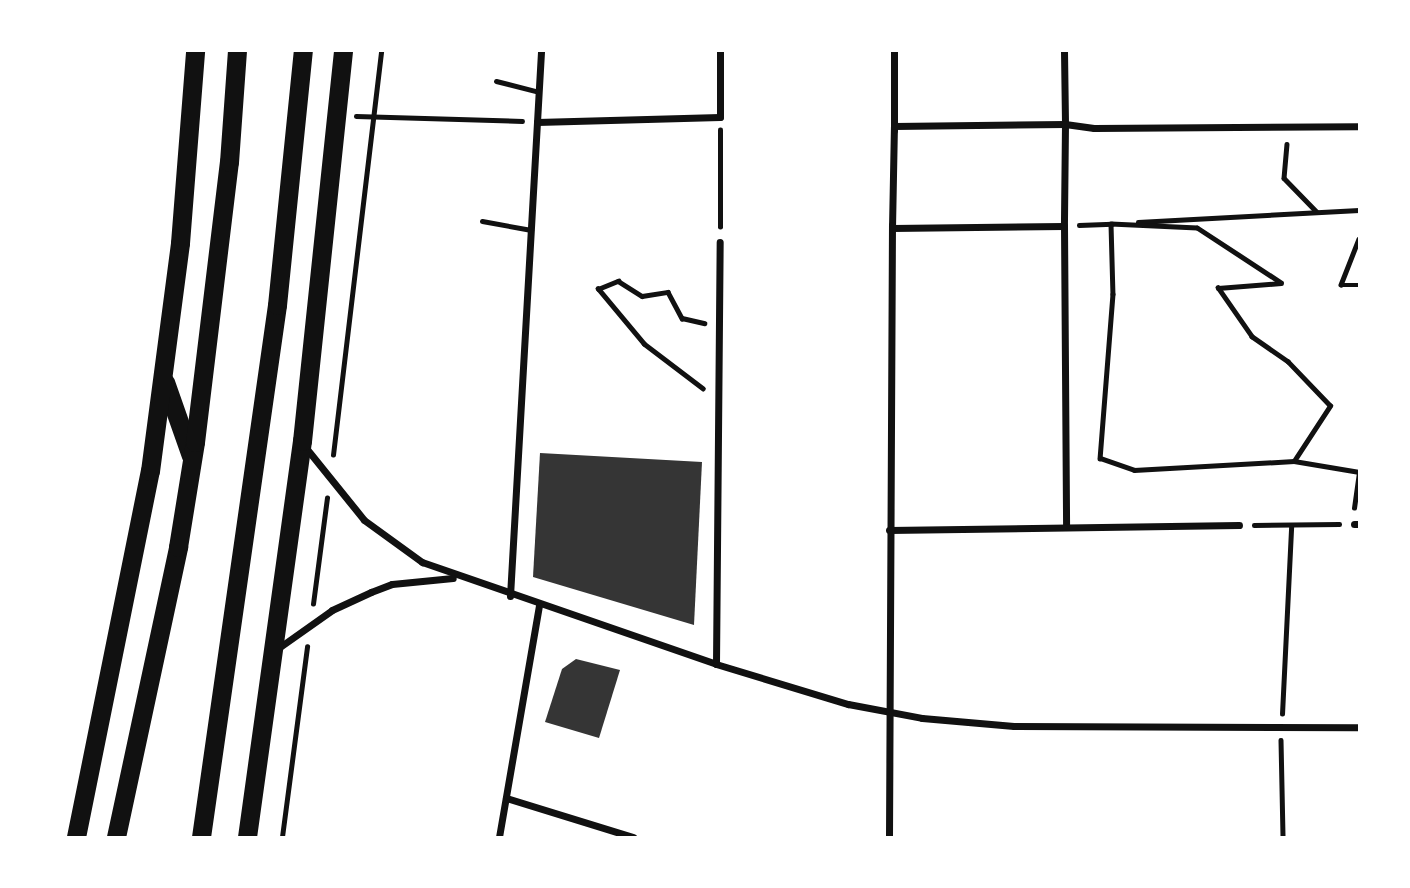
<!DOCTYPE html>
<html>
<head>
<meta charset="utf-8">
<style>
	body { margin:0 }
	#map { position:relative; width:1410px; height:888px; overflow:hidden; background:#fff; font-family:"Playfair Display",serif }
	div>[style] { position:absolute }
	.building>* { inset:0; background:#353535 }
	.path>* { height:4.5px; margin:-2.25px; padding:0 2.25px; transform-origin:2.25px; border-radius:2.25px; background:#111 }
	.service>* { height:5px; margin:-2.5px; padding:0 2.5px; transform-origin:2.5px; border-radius:2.5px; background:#111 }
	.minor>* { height:7px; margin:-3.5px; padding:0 3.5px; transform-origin:3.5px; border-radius:3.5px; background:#111 }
	.trunk>* { height:19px; margin:-9.5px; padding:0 9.5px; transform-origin:9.5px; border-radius:9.5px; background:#111 }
	span { translate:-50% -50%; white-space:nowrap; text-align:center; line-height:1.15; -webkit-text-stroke:5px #fff; paint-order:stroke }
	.frame { position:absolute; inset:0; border:52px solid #fff; pointer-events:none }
</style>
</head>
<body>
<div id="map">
	<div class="building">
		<i style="clip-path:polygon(540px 453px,702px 462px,694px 625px,533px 577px)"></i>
		<i style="clip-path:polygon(576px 659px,620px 670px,599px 738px,545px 722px,562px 669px)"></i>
	</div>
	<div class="path">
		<i style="left:356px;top:116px;width:166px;rotate:1.7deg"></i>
		<i style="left:1287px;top:144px;width:34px;rotate:95deg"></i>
		<i style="left:1284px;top:178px;width:47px;rotate:45.9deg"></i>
		<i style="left:1138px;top:222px;width:221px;rotate:-3.1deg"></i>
		<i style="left:1079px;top:225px;width:33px;rotate:-2deg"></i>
		<i style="left:720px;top:227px;width:97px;rotate:-90deg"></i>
		<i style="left:1359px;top:239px;width:49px;rotate:111.4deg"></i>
		<i style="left:1341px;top:285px;width:18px"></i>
		<i style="left:703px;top:389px;width:74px;rotate:-142.7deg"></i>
		<i style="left:644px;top:344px;width:72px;rotate:-129.9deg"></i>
		<i style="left:598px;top:289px;width:22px;rotate:-22deg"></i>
		<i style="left:618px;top:281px;width:28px;rotate:32deg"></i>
		<i style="left:642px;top:296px;width:26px;rotate:-9deg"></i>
		<i style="left:668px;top:292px;width:30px;rotate:62deg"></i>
		<i style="left:682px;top:318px;width:23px;rotate:13deg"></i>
		<i style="left:333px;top:455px;width:407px;rotate:-83.2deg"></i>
		<i style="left:1294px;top:461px;width:66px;rotate:-56.8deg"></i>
		<i style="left:1330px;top:406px;width:61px;rotate:-133.7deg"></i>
		<i style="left:1288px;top:362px;width:44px;rotate:-145.2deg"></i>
		<i style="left:1252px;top:337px;width:60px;rotate:-124.8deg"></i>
		<i style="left:1218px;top:288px;width:63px;rotate:-4.5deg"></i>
		<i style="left:1281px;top:283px;width:100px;rotate:-146.8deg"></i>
		<i style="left:1197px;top:228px;width:86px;rotate:-177.3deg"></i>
		<i style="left:1111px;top:224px;width:70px;rotate:88.4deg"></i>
		<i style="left:1113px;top:294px;width:165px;rotate:94.5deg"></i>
		<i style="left:1100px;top:458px;width:36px;rotate:19deg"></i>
		<i style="left:1134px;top:470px;width:160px;rotate:-3.2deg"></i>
		<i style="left:1294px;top:461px;width:66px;rotate:9.6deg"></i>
		<i style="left:1354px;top:508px;width:36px;rotate:-82deg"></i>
		<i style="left:1254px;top:525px;width:85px;rotate:-0.7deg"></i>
		<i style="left:313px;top:604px;width:107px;rotate:-82.5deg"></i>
		<i style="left:1282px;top:714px;width:187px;rotate:-87.2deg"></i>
		<i style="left:1281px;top:740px;width:97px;rotate:88.8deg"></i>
		<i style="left:282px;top:837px;width:192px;rotate:-82.5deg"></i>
	</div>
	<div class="service">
		<i style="left:496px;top:81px;width:44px;rotate:14.3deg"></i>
		<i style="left:482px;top:221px;width:50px;rotate:10.4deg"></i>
	</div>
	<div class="minor">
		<i style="left:1064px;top:51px;width:73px;rotate:89.2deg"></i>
		<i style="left:1065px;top:124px;width:102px;rotate:90.6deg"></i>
		<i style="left:1064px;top:226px;width:172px;rotate:179.3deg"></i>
		<i style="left:892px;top:228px;width:102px;rotate:-88.9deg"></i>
		<i style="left:894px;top:126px;width:171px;rotate:-0.7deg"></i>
		<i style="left:1065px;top:124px;width:29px;rotate:8deg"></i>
		<i style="left:1094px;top:128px;width:265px;rotate:-0.4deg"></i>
		<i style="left:537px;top:122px;width:183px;rotate:-1.6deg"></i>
		<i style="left:720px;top:117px;width:66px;rotate:-90deg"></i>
		<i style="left:894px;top:130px;width:79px;rotate:-90deg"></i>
		<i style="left:1064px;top:226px;width:301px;rotate:89.6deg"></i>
		<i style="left:306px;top:448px;width:92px;rotate:51.1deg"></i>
		<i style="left:364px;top:520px;width:72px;rotate:35.9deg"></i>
		<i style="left:422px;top:562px;width:311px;rotate:19.1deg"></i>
		<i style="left:716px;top:664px;width:138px;rotate:16.9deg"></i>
		<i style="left:848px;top:704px;width:75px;rotate:10.7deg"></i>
		<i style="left:922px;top:718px;width:92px;rotate:5deg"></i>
		<i style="left:1014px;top:726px;width:345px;rotate:0.2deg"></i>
		<i style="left:1354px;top:524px;width:5px"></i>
		<i style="left:889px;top:530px;width:350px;rotate:-0.8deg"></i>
		<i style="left:510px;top:596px;width:546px;rotate:-86.74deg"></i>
		<i style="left:277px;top:649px;width:67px;rotate:-35.3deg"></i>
		<i style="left:332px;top:610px;width:43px;rotate:-24.8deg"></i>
		<i style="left:371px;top:592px;width:22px;rotate:-21deg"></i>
		<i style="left:392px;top:584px;width:61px;rotate:-5.6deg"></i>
		<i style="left:716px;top:664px;width:422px;rotate:-89.5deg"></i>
		<i style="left:506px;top:798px;width:133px;rotate:17.1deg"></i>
		<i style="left:499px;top:837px;width:235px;rotate:-80.2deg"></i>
		<i style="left:889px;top:837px;width:612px;rotate:-89.72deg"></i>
	</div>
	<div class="trunk">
		<i style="left:165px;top:382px;width:78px;rotate:70.6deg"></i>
		<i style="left:76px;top:837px;width:373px;rotate:-78.6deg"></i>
		<i style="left:150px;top:471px;width:230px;rotate:-82.5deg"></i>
		<i style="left:180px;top:243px;width:193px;rotate:-85.5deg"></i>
		<i style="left:116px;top:837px;width:297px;rotate:-77.9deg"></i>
		<i style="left:178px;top:547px;width:106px;rotate:-80.8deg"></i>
		<i style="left:195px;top:442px;width:282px;rotate:-83.1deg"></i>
		<i style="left:229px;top:162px;width:111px;rotate:-85.9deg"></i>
		<i style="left:201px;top:837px;width:537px;rotate:-81.87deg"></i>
		<i style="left:277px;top:305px;width:255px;rotate:-84.2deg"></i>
		<i style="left:247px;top:837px;width:400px;rotate:-82.1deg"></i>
		<i style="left:302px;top:441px;width:392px;rotate:-84deg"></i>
	</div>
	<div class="frame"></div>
</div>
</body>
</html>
